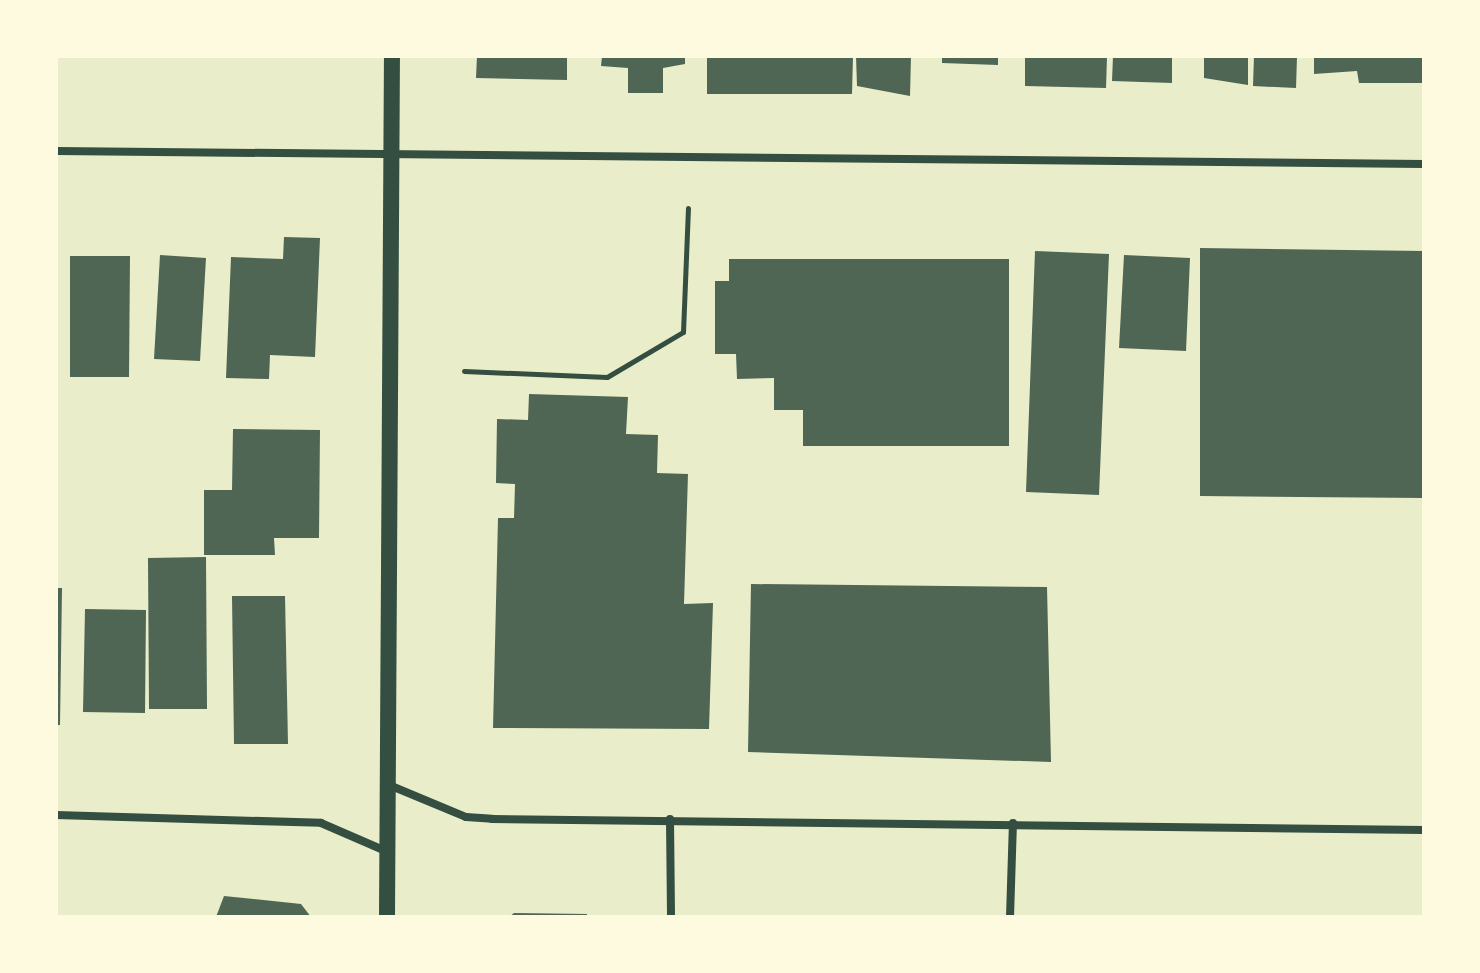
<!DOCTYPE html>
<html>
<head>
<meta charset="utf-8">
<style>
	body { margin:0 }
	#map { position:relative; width:1480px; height:973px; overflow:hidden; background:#e9edc9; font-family:"Playfair Display",serif }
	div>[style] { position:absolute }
	.building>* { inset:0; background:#4f6655 }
	.path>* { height:5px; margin:-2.5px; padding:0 2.5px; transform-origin:2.5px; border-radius:2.5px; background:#344e41 }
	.minor>* { height:8px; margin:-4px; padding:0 4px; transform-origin:4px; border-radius:4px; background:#344e41 }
	.secondary>* { height:16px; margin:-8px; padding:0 8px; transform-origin:8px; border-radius:8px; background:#344e41 }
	span { translate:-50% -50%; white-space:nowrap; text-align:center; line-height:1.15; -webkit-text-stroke:8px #fefae0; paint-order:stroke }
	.frame { position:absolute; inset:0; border:58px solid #fefae0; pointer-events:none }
</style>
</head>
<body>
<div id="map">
	<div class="building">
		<i style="clip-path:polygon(477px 56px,567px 56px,567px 80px,476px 78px)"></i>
		<i style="clip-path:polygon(602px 56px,685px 56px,685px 64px,663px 68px,663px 93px,628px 93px,628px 68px,601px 66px)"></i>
		<i style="clip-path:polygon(707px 56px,853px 56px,852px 94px,707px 94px)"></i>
		<i style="clip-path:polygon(856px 56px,911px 56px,910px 96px,857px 86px)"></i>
		<i style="clip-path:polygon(942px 56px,998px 56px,998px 65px,942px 63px)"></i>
		<i style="clip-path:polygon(1025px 56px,1107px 56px,1106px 88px,1025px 86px)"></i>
		<i style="clip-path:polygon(1113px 56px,1172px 56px,1172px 83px,1112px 81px)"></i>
		<i style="clip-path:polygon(1204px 56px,1248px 56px,1248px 85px,1204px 78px)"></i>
		<i style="clip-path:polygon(1254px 56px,1297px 56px,1296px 88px,1253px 86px)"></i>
		<i style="clip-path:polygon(1314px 56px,1424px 56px,1424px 83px,1359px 83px,1357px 71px,1314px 74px)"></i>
		<i style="clip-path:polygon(284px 237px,320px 238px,315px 357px,270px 355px,269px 379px,226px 378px,231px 257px,283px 259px)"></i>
		<i style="clip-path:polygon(1200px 248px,1424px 251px,1424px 498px,1200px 496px)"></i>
		<i style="clip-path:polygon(1035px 251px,1109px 254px,1099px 495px,1026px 492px)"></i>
		<i style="clip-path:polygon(160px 255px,206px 258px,200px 361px,154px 359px)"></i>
		<i style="clip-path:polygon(1124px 255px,1190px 258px,1186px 351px,1119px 348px)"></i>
		<i style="clip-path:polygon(70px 256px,130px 256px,129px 377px,70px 377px)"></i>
		<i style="clip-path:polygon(729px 259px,1009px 259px,1009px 446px,803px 446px,803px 410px,774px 410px,774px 378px,737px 379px,736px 354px,715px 354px,715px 281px,729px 281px)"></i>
		<i style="clip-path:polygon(529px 394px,628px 397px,626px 434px,658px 435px,657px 473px,688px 474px,684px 604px,713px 603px,709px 729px,493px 728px,498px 518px,514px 518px,515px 484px,496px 483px,497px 419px,528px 420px)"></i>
		<i style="clip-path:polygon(233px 429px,320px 430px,319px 538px,274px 538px,275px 555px,204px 555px,204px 490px,232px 490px)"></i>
		<i style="clip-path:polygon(206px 557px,207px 709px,149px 709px,148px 558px)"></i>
		<i style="clip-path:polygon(751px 584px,1047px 587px,1051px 762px,748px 752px)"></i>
		<i style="clip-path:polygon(56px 588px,62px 588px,60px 725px,56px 725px)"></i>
		<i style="clip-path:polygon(232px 596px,285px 596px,288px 744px,234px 744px)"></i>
		<i style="clip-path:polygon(85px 609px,146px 610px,145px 713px,83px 712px)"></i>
		<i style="clip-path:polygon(224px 896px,301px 904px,311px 917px,216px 917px)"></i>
		<i style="clip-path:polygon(514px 913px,587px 914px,587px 917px,509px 917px)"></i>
	</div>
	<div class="path">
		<i style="left:464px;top:371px;width:143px;rotate:2.4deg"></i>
		<i style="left:607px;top:377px;width:88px;rotate:-30.6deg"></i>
		<i style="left:683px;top:332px;width:124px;rotate:-87.7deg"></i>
	</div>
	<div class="minor">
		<i style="left:56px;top:151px;width:1368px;rotate:0.54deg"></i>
		<i style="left:389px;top:785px;width:83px;rotate:22.6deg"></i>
		<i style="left:466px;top:817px;width:26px;rotate:4deg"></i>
		<i style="left:492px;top:819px;width:932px;rotate:0.68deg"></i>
		<i style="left:56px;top:815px;width:265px;rotate:1.7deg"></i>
		<i style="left:321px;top:823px;width:73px;rotate:23.4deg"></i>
		<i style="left:670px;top:819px;width:98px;rotate:89.4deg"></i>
		<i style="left:1010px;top:917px;width:94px;rotate:-88.2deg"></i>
	</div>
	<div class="secondary">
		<i style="left:387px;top:917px;width:861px;rotate:-89.67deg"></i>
	</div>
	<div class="frame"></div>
</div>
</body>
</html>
